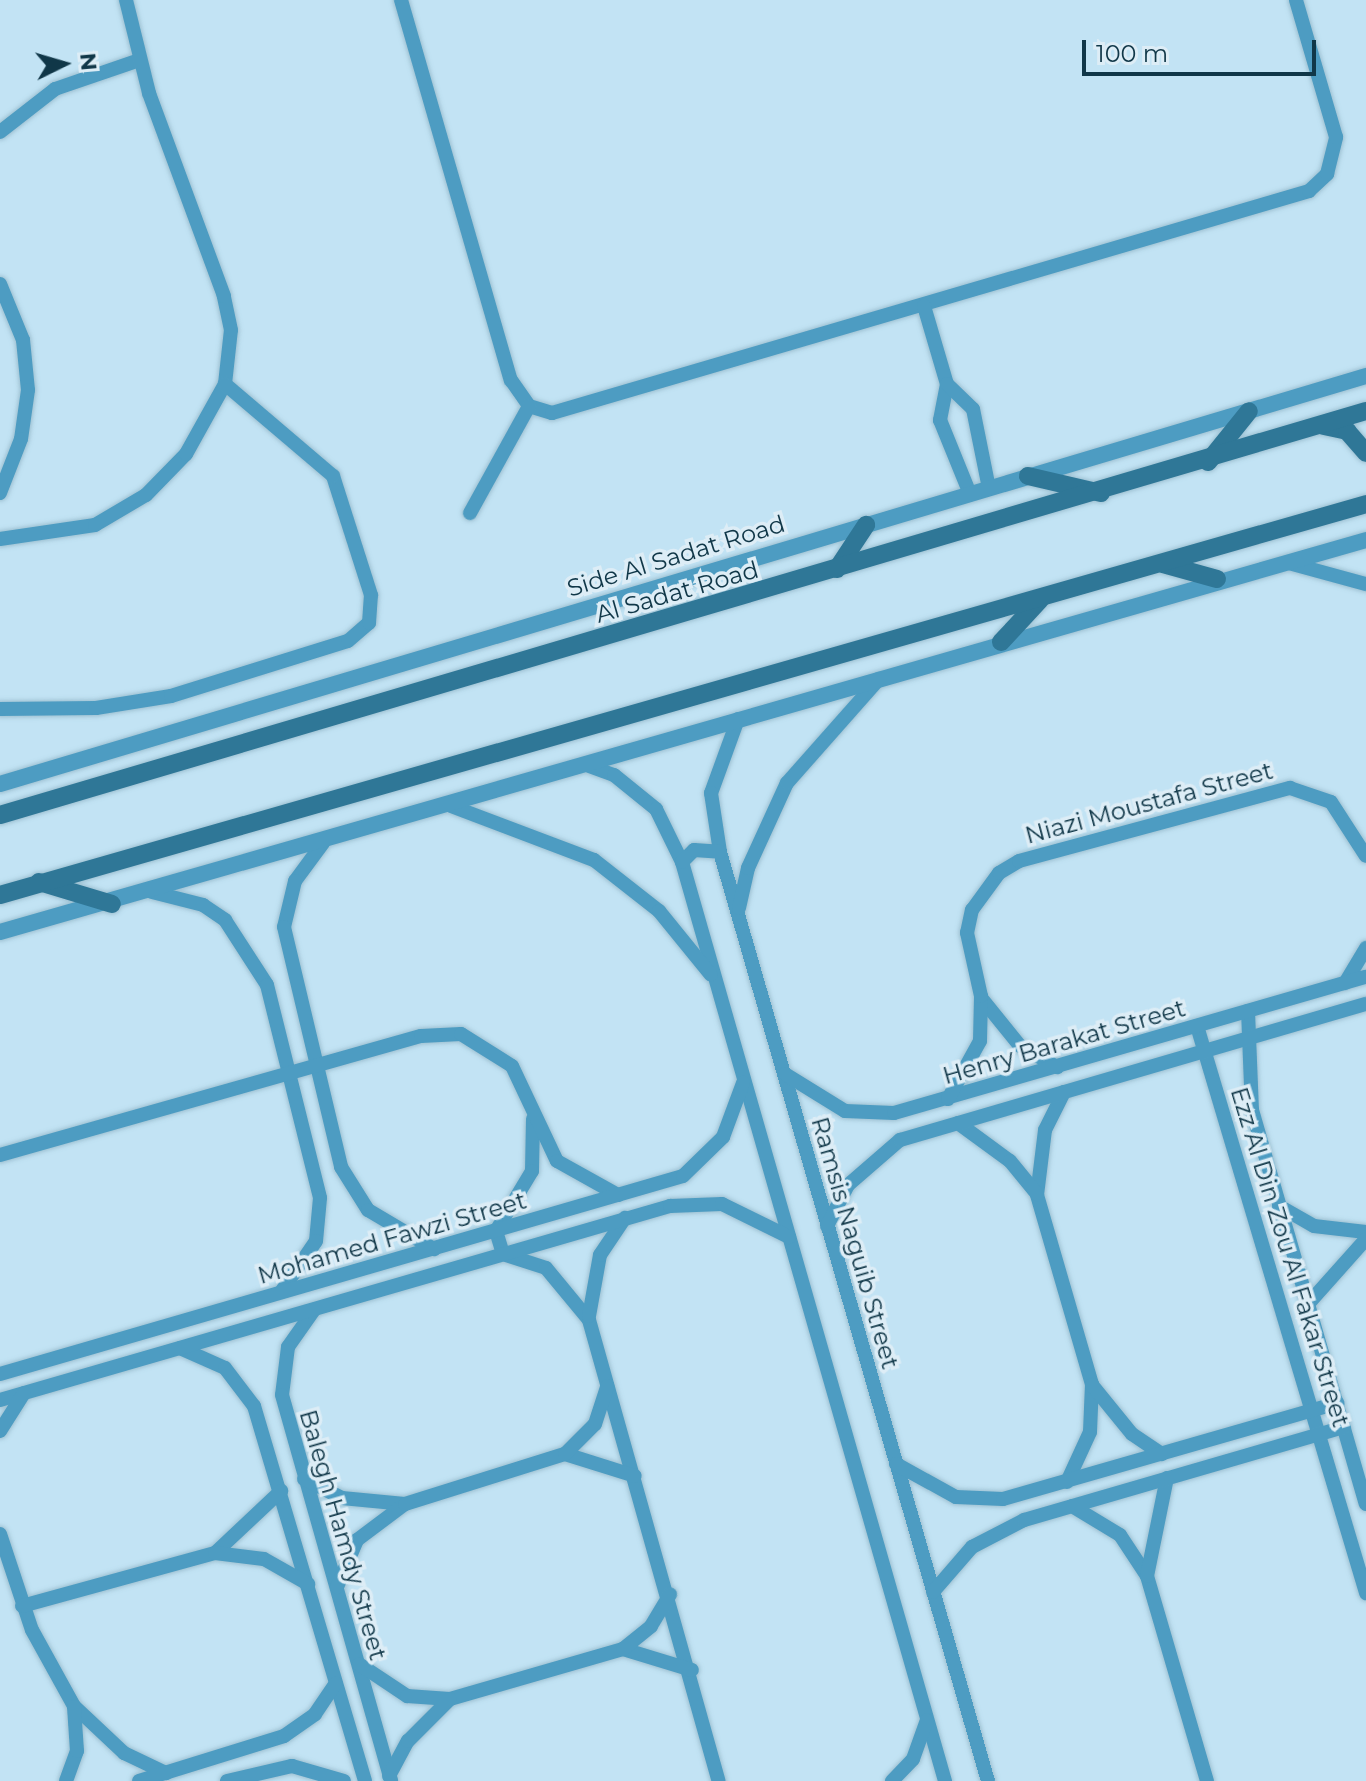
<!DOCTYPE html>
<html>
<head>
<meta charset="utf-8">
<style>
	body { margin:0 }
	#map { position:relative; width:1366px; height:1781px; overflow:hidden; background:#c2e3f4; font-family:Montserrat,sans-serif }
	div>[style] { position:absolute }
	.roads { filter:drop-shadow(0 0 2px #9ec1d2) drop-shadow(0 0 2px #9ec1d2) }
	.minor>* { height:14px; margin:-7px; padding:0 7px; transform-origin:7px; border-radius:7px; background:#4d9cc2 }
	.tertiary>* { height:16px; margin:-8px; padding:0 8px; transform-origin:8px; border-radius:8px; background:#4d9cc2 }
	.secondary>* { height:18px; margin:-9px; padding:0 9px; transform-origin:9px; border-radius:9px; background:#2f7797 }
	span { translate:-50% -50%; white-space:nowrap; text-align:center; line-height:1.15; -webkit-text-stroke:7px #ddedf6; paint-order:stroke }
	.street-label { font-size:24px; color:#103748 }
	.north { position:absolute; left:24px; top:24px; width:80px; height:80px; -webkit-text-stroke:6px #ddedf6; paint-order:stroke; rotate:85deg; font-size:22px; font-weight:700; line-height:32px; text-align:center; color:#103748 }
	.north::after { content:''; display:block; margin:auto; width:28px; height:36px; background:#103748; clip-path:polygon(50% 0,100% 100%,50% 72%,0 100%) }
	.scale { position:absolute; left:1082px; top:40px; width:234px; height:36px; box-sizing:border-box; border:4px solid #103748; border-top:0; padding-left:10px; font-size:24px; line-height:28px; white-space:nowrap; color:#103748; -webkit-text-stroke:6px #ddedf6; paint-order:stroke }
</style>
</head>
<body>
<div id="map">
	<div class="roads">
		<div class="minor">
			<i style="left:401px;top:0;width:396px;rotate:73.9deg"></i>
			<i style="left:511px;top:380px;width:32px;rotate:55deg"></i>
			<i style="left:529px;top:406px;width:24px;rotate:17deg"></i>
			<i style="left:552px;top:413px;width:789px;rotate:-16.34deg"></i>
			<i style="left:1309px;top:191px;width:25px;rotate:-43deg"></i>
			<i style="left:1327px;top:174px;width:38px;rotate:-76deg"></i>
			<i style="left:1336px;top:137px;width:143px;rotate:-106.3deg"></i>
			<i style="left:0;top:132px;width:70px;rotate:-38deg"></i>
			<i style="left:55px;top:89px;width:89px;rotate:-19deg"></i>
			<i style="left:0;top:284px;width:61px;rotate:67.7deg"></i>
			<i style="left:23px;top:340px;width:50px;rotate:84.3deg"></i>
			<i style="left:28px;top:390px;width:49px;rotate:98.1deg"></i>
			<i style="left:21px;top:439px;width:58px;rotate:111.3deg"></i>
			<i style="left:924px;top:306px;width:81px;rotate:73.6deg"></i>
			<i style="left:947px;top:384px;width:37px;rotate:101deg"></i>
			<i style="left:940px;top:420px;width:80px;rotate:67.9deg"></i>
			<i style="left:947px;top:384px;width:36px;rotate:44deg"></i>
			<i style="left:973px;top:409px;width:81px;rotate:78.6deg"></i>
			<i style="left:470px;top:513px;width:122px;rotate:-61.1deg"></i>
			<i style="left:0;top:539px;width:96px;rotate:-8.4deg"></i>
			<i style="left:95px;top:525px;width:59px;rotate:-30.5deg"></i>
			<i style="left:146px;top:495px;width:57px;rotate:-45.7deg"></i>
			<i style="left:186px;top:454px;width:80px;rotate:-60.9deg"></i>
			<i style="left:225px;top:384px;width:54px;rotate:-83.7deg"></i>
			<i style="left:231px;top:330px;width:35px;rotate:-102deg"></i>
			<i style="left:224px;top:296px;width:216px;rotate:-110.3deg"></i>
			<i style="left:149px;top:93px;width:96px;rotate:-103.9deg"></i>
			<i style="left:1289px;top:563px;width:80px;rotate:15.3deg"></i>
			<i style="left:0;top:709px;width:96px;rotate:-0.6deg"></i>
			<i style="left:96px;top:708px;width:76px;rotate:-9.1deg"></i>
			<i style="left:171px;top:696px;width:185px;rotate:-17.3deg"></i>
			<i style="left:348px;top:641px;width:28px;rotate:-41deg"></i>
			<i style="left:369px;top:623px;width:28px;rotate:-86deg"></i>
			<i style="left:371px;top:595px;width:125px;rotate:-107.7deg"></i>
			<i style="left:333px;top:476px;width:142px;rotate:-139.6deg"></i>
			<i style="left:738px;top:719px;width:79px;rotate:110deg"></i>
			<i style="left:711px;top:793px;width:60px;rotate:81.3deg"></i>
			<i style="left:720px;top:852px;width:967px;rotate:73.91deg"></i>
			<i style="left:589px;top:766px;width:27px;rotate:20deg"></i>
			<i style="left:614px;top:775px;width:54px;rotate:39deg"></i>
			<i style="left:656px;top:809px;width:59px;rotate:63.9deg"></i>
			<i style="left:682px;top:862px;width:956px;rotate:74.03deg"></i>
			<i style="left:451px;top:806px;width:153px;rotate:20.7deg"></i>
			<i style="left:594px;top:860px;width:83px;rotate:38.1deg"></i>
			<i style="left:659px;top:911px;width:82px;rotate:50.9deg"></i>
			<i style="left:323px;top:843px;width:47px;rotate:126.4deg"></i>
			<i style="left:295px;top:881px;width:47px;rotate:103.4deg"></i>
			<i style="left:284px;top:927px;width:247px;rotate:76.6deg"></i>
			<i style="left:341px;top:1167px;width:51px;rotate:57.9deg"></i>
			<i style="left:368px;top:1210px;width:77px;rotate:30.6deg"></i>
			<i style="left:682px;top:862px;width:17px;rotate:-45deg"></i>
			<i style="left:694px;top:850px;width:26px;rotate:4deg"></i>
			<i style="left:152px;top:892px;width:53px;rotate:14.3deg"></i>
			<i style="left:203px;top:905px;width:27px;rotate:34deg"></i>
			<i style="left:225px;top:920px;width:77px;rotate:57.1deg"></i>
			<i style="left:267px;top:985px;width:219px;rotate:76deg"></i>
			<i style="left:320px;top:1198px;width:43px;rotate:95.3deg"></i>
			<i style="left:316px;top:1241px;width:62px;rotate:124.5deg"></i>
			<i style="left:739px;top:908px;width:41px;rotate:-77.3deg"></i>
			<i style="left:748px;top:868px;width:94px;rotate:-65.4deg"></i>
			<i style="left:787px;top:783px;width:139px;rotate:-48.5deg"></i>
			<i style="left:1345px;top:983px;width:41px;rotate:-59deg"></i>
			<i style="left:982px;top:999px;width:60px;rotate:51deg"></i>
			<i style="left:1020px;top:1046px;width:43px;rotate:29.6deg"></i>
			<i style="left:1248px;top:1011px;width:99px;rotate:87.7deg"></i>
			<i style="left:1252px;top:1110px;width:410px;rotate:73.9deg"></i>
			<i style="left:1197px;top:1026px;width:592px;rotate:73.4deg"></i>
			<i style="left:785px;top:1074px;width:70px;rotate:31.7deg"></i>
			<i style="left:845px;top:1111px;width:49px;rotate:2.3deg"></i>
			<i style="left:894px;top:1113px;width:491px;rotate:-16.1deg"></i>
			<i style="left:1064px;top:1092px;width:42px;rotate:116.6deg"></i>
			<i style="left:1045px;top:1130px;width:65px;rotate:97deg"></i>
			<i style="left:1037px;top:1195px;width:197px;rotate:73.8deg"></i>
			<i style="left:1092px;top:1384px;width:48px;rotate:92.4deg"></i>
			<i style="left:1090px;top:1432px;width:55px;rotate:114.7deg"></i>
			<i style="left:948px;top:1099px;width:66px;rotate:-61.1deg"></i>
			<i style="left:980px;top:1041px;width:45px;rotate:-88.7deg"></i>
			<i style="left:981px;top:996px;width:65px;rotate:-102.5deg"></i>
			<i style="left:967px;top:933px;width:24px;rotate:-78deg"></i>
			<i style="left:972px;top:910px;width:46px;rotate:-53.9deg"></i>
			<i style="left:999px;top:873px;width:23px;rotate:-31deg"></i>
			<i style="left:1019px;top:861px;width:281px;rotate:-15.1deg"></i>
			<i style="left:1290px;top:788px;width:43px;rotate:18.9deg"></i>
			<i style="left:1331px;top:802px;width:64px;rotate:57.1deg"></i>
			<i style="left:533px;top:1119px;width:52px;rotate:91.1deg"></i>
			<i style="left:532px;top:1171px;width:70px;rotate:121deg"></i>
			<i style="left:496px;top:1231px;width:24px;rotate:73deg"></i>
			<i style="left:503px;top:1254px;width:45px;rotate:18deg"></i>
			<i style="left:546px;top:1268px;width:67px;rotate:50.4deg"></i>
			<i style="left:589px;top:1320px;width:479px;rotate:74.3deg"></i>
			<i style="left:958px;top:1123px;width:64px;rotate:36.2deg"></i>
			<i style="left:1010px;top:1161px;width:43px;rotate:50.7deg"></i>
			<i style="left:0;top:1155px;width:437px;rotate:-15.8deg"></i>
			<i style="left:421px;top:1036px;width:40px;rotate:-2.9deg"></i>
			<i style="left:461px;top:1034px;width:60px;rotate:32.1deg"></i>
			<i style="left:512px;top:1066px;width:105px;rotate:64.7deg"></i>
			<i style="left:557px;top:1161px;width:70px;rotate:29.1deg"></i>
			<i style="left:1279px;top:1206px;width:40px;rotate:29.7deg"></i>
			<i style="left:1314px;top:1226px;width:52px;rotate:6.6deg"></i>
			<i style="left:827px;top:1226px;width:46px;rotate:-62.9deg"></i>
			<i style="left:848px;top:1185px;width:69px;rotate:-40.9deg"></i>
			<i style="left:900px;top:1140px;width:485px;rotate:-16.3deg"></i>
			<i style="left:1308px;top:1304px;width:87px;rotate:-48.3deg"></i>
			<i style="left:314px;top:1310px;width:45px;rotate:125.1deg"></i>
			<i style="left:288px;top:1347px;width:48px;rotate:97.1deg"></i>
			<i style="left:282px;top:1395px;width:401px;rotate:74.2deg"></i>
			<i style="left:589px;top:1316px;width:62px;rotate:-79.8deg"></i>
			<i style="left:600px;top:1255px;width:45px;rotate:-56deg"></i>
			<i style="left:180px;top:1348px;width:49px;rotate:24deg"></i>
			<i style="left:225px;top:1368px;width:48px;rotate:52.7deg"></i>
			<i style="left:254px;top:1406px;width:391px;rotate:73.5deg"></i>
			<i style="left:0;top:1374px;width:711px;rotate:-16.17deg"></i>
			<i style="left:683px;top:1176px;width:56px;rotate:-44.3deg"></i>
			<i style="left:723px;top:1137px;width:58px;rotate:-69.7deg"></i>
			<i style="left:1092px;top:1385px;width:63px;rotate:50.8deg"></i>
			<i style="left:1132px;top:1434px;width:36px;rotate:34deg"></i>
			<i style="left:0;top:1400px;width:698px;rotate:-16.15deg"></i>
			<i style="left:670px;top:1206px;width:52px;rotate:-2.2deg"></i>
			<i style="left:722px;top:1204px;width:75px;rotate:26.2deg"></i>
			<i style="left:0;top:1431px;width:45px;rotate:-57.7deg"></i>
			<i style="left:565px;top:1454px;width:73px;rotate:17.4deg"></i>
			<i style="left:896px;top:1464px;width:68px;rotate:28.8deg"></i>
			<i style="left:956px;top:1497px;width:47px;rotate:2.4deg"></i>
			<i style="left:1003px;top:1499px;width:348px;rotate:-16deg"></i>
			<i style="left:304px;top:1479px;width:42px;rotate:26.6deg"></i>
			<i style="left:342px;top:1498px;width:63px;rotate:5.4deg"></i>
			<i style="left:1072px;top:1506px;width:56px;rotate:31.1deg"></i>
			<i style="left:1120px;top:1535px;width:49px;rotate:56.6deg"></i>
			<i style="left:1147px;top:1576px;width:214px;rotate:73.7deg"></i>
			<i style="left:0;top:1534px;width:101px;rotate:71.6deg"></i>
			<i style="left:32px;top:1630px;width:87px;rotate:61.1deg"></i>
			<i style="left:74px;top:1706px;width:69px;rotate:43.2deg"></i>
			<i style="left:124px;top:1753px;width:47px;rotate:25.5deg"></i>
			<i style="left:215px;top:1553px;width:91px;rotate:-43.2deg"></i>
			<i style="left:1147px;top:1576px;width:100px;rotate:-78.5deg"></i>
			<i style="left:337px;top:1587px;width:51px;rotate:-66.9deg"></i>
			<i style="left:357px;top:1540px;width:60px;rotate:-36.9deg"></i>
			<i style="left:405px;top:1504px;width:168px;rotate:-17.4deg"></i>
			<i style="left:565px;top:1454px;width:42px;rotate:-45deg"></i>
			<i style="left:595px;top:1424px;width:40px;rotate:-72deg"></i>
			<i style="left:933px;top:1592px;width:60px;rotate:-49.1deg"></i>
			<i style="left:972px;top:1547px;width:59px;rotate:-27.4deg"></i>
			<i style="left:1024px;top:1520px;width:333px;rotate:-16.2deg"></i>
			<i style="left:22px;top:1606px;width:200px;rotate:-15.4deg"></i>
			<i style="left:215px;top:1553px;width:49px;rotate:7deg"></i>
			<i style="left:264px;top:1559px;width:51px;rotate:29.6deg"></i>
			<i style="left:623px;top:1649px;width:72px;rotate:16.9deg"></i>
			<i style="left:359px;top:1664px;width:58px;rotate:33.7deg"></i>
			<i style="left:407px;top:1696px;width:43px;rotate:4deg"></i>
			<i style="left:450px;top:1699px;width:180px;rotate:-16.1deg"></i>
			<i style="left:623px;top:1649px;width:36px;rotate:-39deg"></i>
			<i style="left:651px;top:1626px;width:37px;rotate:-59deg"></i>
			<i style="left:389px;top:1776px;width:40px;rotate:-62deg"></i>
			<i style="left:408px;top:1741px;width:59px;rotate:-45deg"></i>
			<i style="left:66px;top:1781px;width:32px;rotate:-70deg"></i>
			<i style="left:77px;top:1751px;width:44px;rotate:-93.9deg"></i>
			<i style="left:139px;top:1781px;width:152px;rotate:-17.2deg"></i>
			<i style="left:284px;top:1736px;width:38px;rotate:-35deg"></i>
			<i style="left:315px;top:1714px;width:37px;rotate:-56deg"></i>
			<i style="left:227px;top:1781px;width:67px;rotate:-13deg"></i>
			<i style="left:292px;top:1766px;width:54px;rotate:16.1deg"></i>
			<i style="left:892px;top:1781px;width:30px;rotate:-46deg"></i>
			<i style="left:913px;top:1759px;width:41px;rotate:-70.3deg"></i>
		</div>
		<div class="tertiary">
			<i style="left:0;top:784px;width:1426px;rotate:-16.63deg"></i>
			<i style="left:0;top:932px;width:1421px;rotate:-16.01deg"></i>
		</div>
		<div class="secondary">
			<i style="left:1324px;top:426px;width:24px;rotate:12deg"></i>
			<i style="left:1347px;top:431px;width:29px;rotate:49deg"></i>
			<i style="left:1208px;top:462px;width:65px;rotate:-51.2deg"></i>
			<i style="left:1028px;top:476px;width:75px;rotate:13.1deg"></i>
			<i style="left:1163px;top:564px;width:56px;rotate:15.5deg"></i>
			<i style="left:837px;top:569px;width:53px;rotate:-56.6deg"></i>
			<i style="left:1001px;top:642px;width:57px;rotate:-47.1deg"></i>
			<i style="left:0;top:815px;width:1424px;rotate:-16.48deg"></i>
			<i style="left:39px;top:882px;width:76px;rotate:16.8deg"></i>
			<i style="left:0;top:895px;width:1421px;rotate:-15.97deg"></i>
		</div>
	</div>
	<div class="street-label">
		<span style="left:676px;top:556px;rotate:-17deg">Side Al Sadat Road</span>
		<span style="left:677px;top:592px;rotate:-16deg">Al Sadat Road</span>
		<span style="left:1149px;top:803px;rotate:-15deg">Niazi Moustafa Street</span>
		<span style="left:1064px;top:1042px;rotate:-16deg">Henry Barakat Street</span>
		<span style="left:392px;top:1238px;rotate:-16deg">Mohamed Fawzi Street</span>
		<span style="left:855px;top:1243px;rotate:74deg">Ramsis Naguib Street</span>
		<span style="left:1290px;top:1257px;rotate:73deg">Ezz Al Din Zou Al Fakar Street</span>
		<span style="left:343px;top:1535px;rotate:74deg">Balegh Hamdy Street</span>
	</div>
	<div class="north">N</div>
	<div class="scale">100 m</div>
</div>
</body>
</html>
